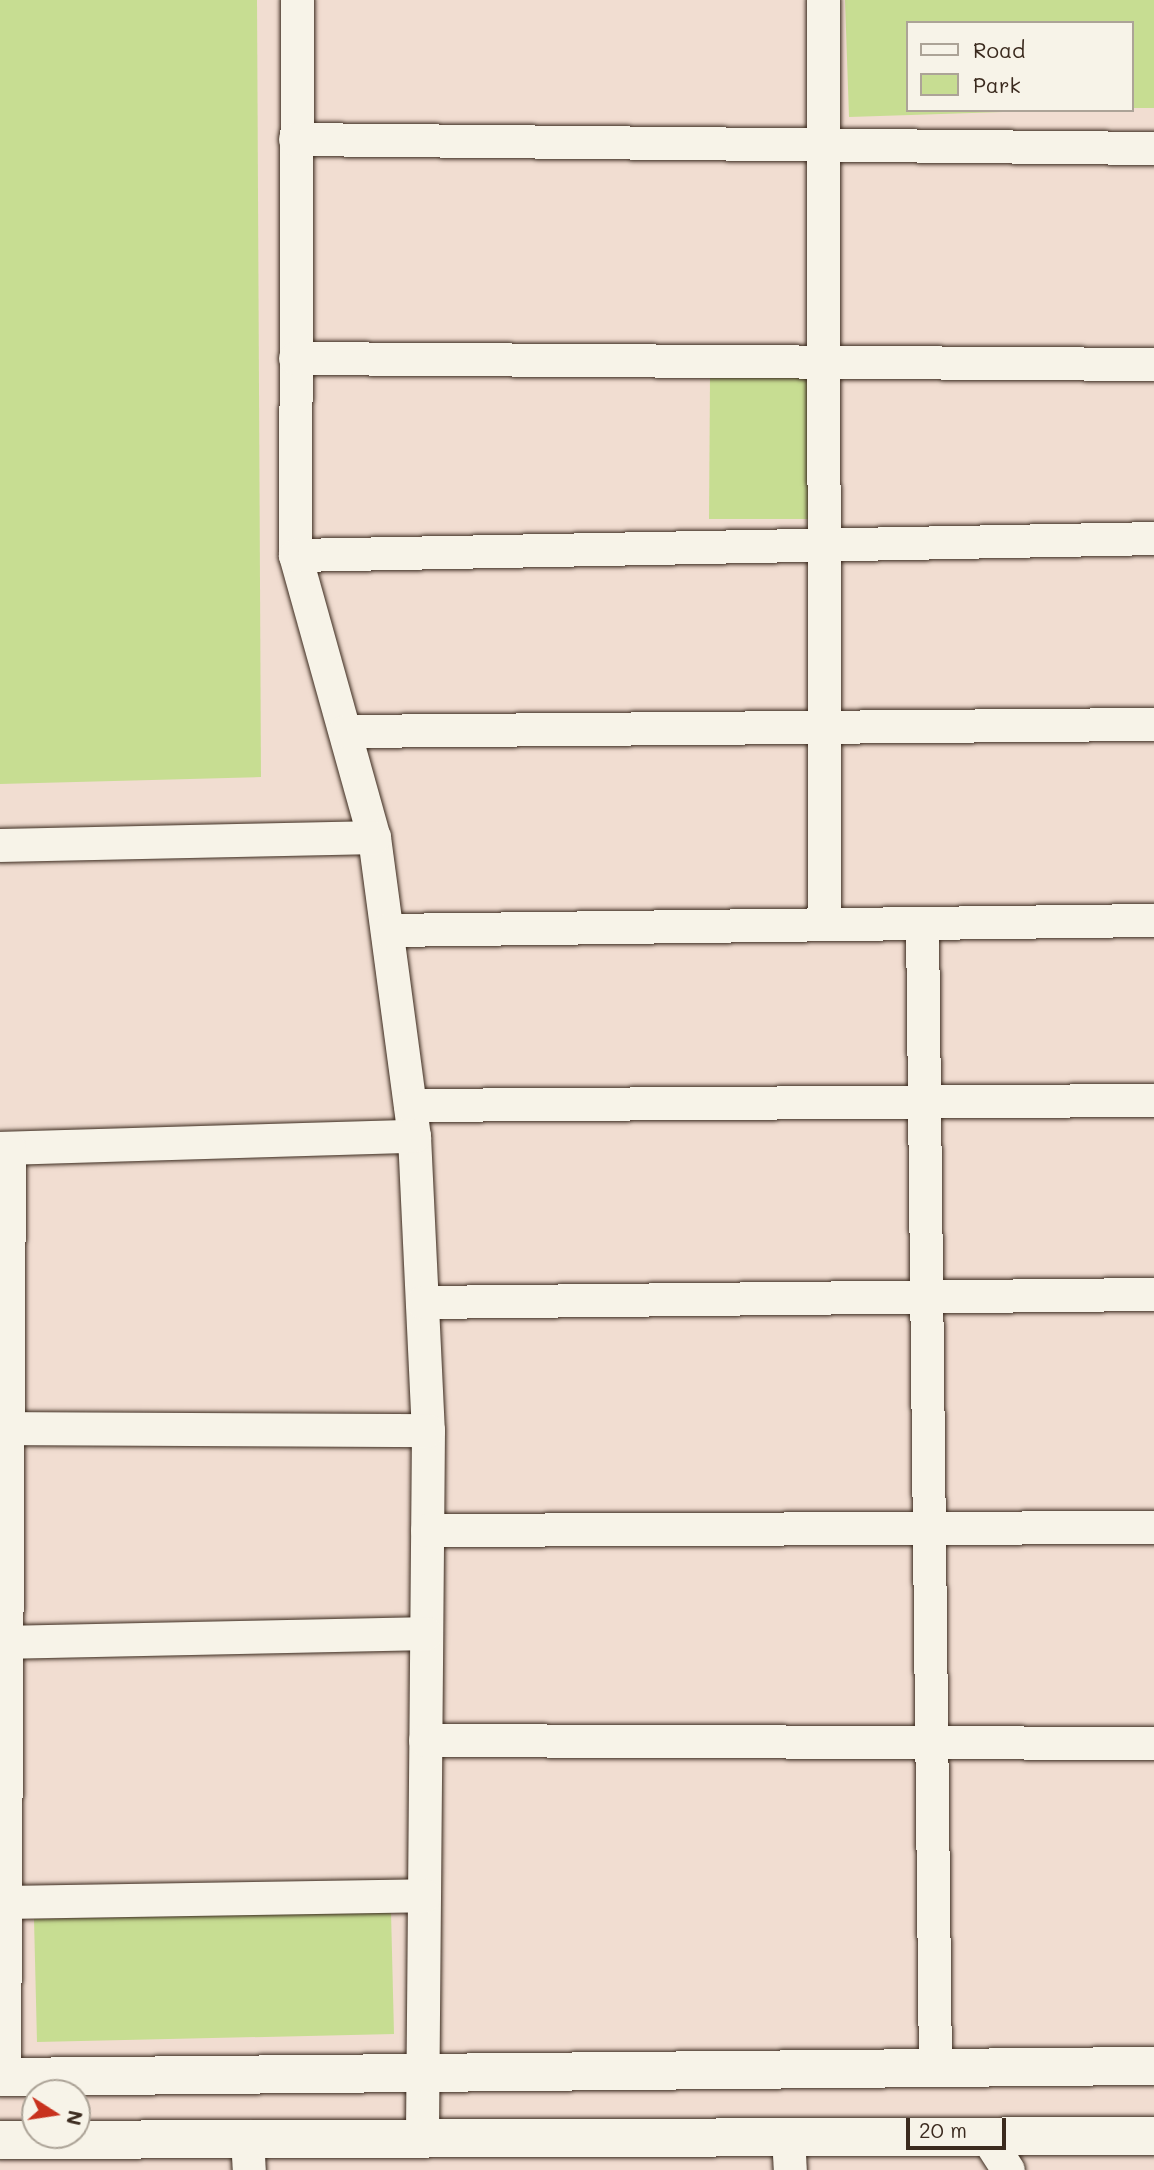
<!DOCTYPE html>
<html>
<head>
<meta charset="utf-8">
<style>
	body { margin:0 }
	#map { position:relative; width:1154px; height:2170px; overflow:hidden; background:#f1ddd1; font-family:Mali,sans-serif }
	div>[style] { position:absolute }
	.green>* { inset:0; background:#c7dd92 }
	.roads { filter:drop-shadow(0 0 2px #3b2a1e) drop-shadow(0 0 2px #3b2a1e) }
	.minor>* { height:33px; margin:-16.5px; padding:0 16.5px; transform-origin:16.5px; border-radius:16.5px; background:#f7f3e8 }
	.major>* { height:38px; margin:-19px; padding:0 19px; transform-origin:19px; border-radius:19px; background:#f7f3e8 }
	span { translate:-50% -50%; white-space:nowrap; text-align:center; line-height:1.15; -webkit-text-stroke:5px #f7f3e8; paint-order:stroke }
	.legend { position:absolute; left:906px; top:21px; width:228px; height:91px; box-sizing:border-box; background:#f7f3e8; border:2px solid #aca397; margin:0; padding:9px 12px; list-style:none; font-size:21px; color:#3b2a1e }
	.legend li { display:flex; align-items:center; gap:14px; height:35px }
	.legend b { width:35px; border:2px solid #aca397 }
	.north { position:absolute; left:21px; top:2079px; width:70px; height:70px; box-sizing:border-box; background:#f7f3e8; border:2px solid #aca397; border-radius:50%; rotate:102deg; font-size:19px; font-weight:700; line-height:28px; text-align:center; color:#3b2a1e }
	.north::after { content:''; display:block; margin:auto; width:24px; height:32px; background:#c8321e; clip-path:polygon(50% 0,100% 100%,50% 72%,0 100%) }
	.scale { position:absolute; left:906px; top:2118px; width:100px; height:32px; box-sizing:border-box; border:4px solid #3b2a1e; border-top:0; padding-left:9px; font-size:21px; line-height:24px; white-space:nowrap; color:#3b2a1e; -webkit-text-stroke:5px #f7f3e8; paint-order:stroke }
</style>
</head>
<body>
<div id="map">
	<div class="green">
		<i style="clip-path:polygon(0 0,257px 0,261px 777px,0 784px)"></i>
		<i style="clip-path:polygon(845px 0,1154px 0,1154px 108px,1131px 108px,1131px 23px,907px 23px,907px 110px,1065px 110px,849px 117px)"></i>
		<i style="clip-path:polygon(710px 378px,810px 378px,809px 519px,709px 519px)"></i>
		<i style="clip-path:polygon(391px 1912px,394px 2034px,37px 2042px,34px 1919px)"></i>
	</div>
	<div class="roads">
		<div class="minor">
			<i style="left:297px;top:0;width:555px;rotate:90.21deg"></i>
			<i style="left:295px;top:555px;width:293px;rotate:74.4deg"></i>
			<i style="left:374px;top:837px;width:302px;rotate:82.4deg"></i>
			<i style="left:414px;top:1136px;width:294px;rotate:87.3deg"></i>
			<i style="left:428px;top:1430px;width:704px;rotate:90.49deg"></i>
			<i style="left:823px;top:0;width:924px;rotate:89.94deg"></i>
			<i style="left:295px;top:139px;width:859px;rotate:0.6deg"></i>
			<i style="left:295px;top:358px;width:859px;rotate:0.4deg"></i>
			<i style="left:295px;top:555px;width:859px;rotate:-1.13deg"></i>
			<i style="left:345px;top:731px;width:809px;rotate:-0.5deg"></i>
			<i style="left:0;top:845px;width:374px;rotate:-1.2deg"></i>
			<i style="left:922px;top:923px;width:1145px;rotate:89.35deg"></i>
			<i style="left:387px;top:930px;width:767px;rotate:-0.75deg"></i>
			<i style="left:410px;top:1105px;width:744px;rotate:-0.39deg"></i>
			<i style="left:0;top:1148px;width:414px;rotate:-1.7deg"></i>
			<i style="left:422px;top:1302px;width:732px;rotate:-0.63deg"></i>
			<i style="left:0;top:1428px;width:428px;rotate:0.3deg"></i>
			<i style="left:427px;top:1530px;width:727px;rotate:-0.24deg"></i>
			<i style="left:0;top:1642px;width:426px;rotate:-1.2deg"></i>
			<i style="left:425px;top:1740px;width:729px;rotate:0.24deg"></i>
			<i style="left:0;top:1902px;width:424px;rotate:-0.9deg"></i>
			<i style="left:4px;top:2077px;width:929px;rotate:-89.69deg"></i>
			<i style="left:788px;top:2135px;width:35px;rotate:87deg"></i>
			<i style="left:247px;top:2136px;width:34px;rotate:87deg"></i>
			<i style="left:986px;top:2136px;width:40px;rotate:57.1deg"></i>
		</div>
		<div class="major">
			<i style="left:0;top:2077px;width:1154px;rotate:-0.55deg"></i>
			<i style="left:0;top:2140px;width:1154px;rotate:-0.2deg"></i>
		</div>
	</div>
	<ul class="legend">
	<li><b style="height:9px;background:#f7f3e8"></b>Road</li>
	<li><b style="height:19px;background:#c7dd92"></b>Park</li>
	</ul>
	<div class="north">N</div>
	<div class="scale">20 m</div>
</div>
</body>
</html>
